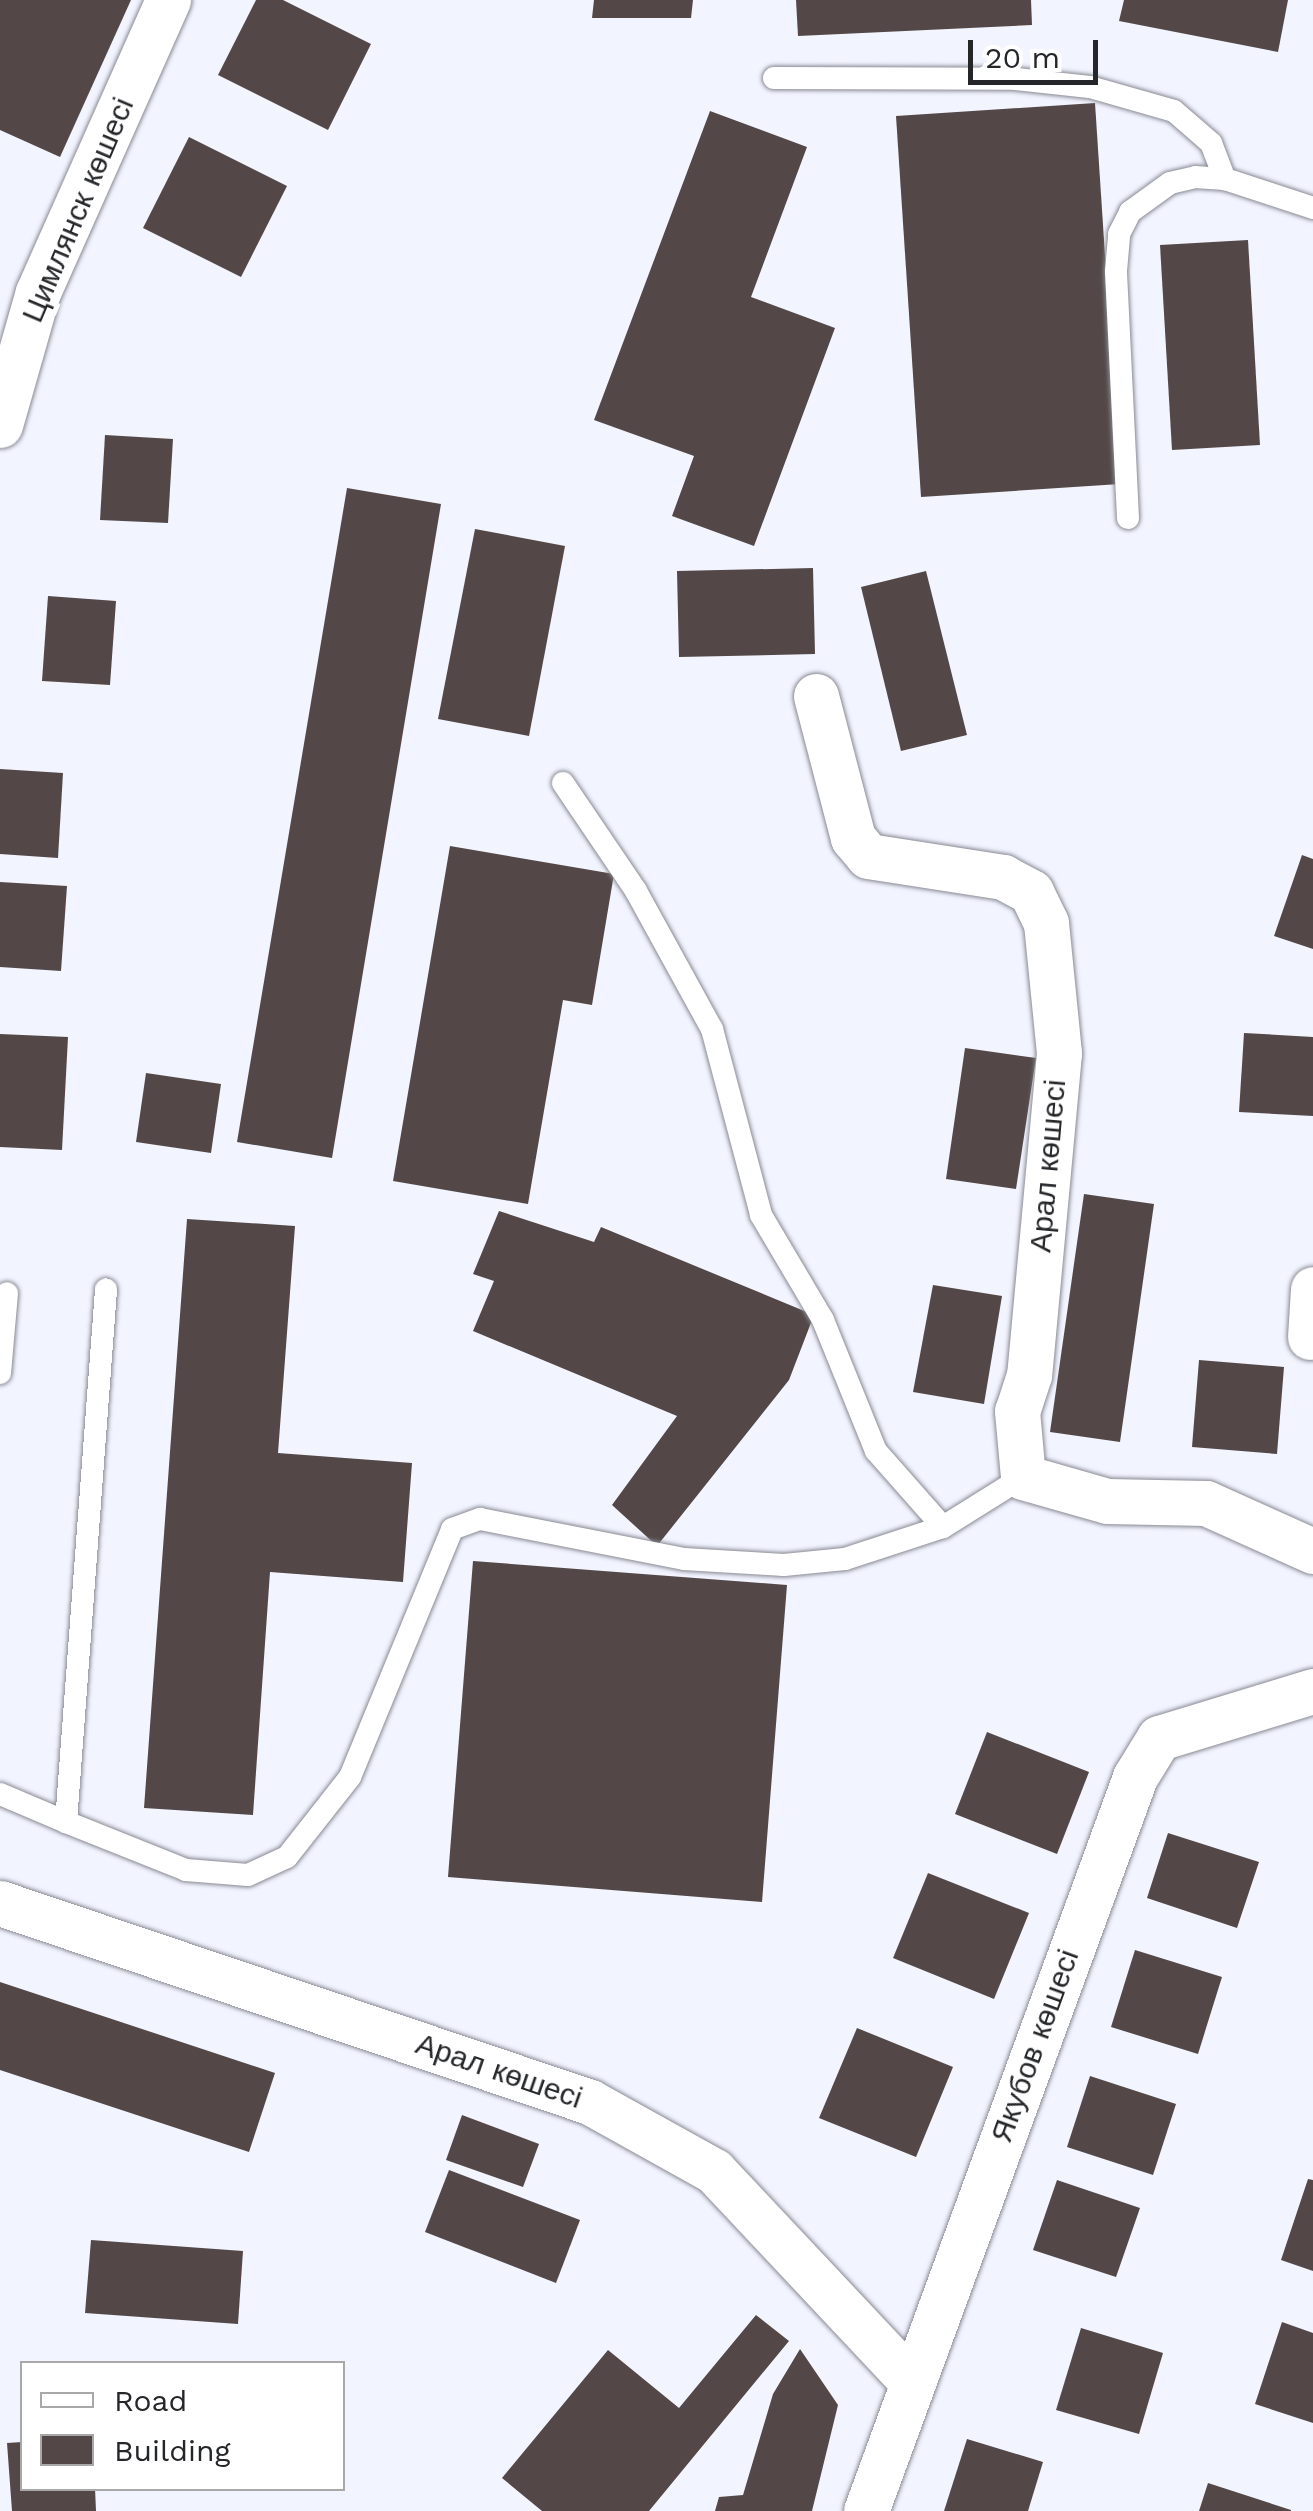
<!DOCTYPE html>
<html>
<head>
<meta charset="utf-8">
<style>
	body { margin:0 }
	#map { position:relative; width:1313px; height:2511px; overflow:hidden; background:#f2f4ff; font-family:"Work Sans",sans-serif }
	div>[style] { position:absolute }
	.building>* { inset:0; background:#534847 }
	.roads { filter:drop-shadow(0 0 2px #888a93) drop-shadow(0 0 2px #888a93) }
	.service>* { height:22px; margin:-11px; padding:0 11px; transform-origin:11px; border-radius:11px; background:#fff }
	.minor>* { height:45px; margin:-22.5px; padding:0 22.5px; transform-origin:22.5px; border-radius:22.5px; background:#fff }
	span { translate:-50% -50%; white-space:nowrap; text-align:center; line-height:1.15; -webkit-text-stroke:10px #fff; paint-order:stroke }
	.street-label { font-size:30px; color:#252629 }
	.legend { position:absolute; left:20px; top:2361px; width:325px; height:130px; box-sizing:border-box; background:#fff; border:2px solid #a8a8a9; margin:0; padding:12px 18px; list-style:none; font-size:30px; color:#252629 }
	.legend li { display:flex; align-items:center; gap:20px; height:50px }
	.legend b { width:50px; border:2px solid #a8a8a9 }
	.scale { position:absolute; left:968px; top:40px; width:130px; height:45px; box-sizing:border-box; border:5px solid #252629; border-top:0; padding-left:12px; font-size:30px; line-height:35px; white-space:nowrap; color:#252629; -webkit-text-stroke:8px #fff; paint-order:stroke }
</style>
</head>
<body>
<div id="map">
	<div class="building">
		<i style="clip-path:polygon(0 0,131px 0,60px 157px,0 130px)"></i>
		<i style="clip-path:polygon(256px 0,283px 0,371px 44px,328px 130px,218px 75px)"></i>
		<i style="clip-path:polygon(594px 0,693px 0,691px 18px,592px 18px)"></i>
		<i style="clip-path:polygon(796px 0,1031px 0,1032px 25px,798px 36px)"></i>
		<i style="clip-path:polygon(1124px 0,1288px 0,1278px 52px,1119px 21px)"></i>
		<i style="clip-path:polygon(1095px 103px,1120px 484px,921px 497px,896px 116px)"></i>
		<i style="clip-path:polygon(710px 111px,807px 147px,751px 297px,835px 328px,754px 546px,672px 516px,694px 456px,594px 420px)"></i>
		<i style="clip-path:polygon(189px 137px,287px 186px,241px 277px,143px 228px)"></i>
		<i style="clip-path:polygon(1248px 240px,1260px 445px,1172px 450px,1160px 245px)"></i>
		<i style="clip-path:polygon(105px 435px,173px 439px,168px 523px,100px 520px)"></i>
		<i style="clip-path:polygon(347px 488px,441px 504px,332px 1158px,237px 1142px)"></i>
		<i style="clip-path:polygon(475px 529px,565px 546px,529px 736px,438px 719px)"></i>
		<i style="clip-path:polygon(813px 568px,815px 654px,679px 657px,677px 571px)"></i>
		<i style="clip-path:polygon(926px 571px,967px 735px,901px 751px,861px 587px)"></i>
		<i style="clip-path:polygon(48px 596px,116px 601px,110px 685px,42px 681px)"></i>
		<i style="clip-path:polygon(0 769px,63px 773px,58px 858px,0 854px)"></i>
		<i style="clip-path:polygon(450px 846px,614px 874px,592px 1005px,563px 1000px,528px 1204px,393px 1181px)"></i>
		<i style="clip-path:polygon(1302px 855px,1313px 859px,1313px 949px,1274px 936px)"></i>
		<i style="clip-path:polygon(0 882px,67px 886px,61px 971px,0 967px)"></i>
		<i style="clip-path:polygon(1244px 1033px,1313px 1037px,1313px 1116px,1239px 1112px)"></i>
		<i style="clip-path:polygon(0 1034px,68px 1037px,62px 1150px,0 1147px)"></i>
		<i style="clip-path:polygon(965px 1048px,1036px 1058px,1016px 1189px,946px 1179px)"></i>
		<i style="clip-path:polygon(146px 1073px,221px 1084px,211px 1153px,136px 1142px)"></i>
		<i style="clip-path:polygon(1084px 1194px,1154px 1204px,1120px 1442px,1050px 1432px)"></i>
		<i style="clip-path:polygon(499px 1211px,594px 1242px,601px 1227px,814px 1315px,789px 1380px,657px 1546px,612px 1505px,677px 1416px,473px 1331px,494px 1281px,473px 1274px)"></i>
		<i style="clip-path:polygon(187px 1219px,295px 1226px,278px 1453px,412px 1463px,403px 1582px,270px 1572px,253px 1815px,144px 1808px)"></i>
		<i style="clip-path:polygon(933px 1285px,1002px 1296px,984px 1404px,913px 1392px)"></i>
		<i style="clip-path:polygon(1199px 1360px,1284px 1367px,1277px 1454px,1192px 1447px)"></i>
		<i style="clip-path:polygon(473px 1561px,787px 1585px,762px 1902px,448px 1877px)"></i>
		<i style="clip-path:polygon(987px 1732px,1089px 1772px,1057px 1854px,955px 1814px)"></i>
		<i style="clip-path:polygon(1168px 1833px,1259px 1862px,1237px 1928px,1147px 1898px)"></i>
		<i style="clip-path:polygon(928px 1873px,1029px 1913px,994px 1999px,893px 1958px)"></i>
		<i style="clip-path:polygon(1135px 1950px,1222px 1977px,1198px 2054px,1111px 2027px)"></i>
		<i style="clip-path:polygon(0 1982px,275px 2073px,249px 2152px,0 2070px)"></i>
		<i style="clip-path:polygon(857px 2028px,953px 2067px,916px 2157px,819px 2118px)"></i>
		<i style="clip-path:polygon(1090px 2076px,1176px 2104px,1153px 2175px,1067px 2147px)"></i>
		<i style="clip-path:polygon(462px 2115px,539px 2144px,523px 2187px,446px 2160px)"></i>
		<i style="clip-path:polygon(449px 2170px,580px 2220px,556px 2283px,425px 2232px)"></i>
		<i style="clip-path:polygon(1308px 2179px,1313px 2180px,1313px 2271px,1281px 2260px)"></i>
		<i style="clip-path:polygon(1057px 2180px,1140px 2208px,1116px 2277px,1033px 2250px)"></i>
		<i style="clip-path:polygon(91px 2240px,243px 2251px,238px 2324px,85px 2313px)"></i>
		<i style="clip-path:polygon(756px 2315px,789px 2341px,649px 2511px,542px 2511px,502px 2478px,608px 2350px,679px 2408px)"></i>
		<i style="clip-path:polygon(1282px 2322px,1313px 2333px,1313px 2423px,1255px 2404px)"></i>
		<i style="clip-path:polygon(1081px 2328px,1163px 2353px,1139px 2434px,1056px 2410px)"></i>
		<i style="clip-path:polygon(800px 2349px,838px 2405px,812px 2511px,715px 2511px,719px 2497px,743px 2495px,773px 2394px)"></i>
		<i style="clip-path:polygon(967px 2439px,1043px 2462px,1028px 2511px,944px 2511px)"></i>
		<i style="clip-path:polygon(22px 2442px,22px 2488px,95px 2488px,96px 2511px,12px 2511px,7px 2443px)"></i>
		<i style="clip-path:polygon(1208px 2483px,1291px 2510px,1291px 2511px,1199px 2511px)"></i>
	</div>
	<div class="roads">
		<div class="service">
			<i style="left:774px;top:78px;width:242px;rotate:0.2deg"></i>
			<i style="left:1016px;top:79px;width:74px;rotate:6.2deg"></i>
			<i style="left:1090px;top:87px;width:87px;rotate:15.9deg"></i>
			<i style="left:1174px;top:111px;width:49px;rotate:40.9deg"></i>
			<i style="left:1211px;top:143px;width:39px;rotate:69deg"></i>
			<i style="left:1128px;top:518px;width:247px;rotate:-92.8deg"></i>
			<i style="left:1116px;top:271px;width:37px;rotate:-85deg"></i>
			<i style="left:1119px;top:234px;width:25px;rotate:-63deg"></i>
			<i style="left:1130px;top:212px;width:49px;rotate:-35.9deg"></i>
			<i style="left:1170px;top:183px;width:26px;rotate:-13deg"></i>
			<i style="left:1195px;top:177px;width:30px;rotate:4deg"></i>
			<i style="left:1225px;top:179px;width:93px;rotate:18.2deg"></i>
			<i style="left:563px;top:783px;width:130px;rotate:55.9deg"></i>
			<i style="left:636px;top:891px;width:158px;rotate:61.2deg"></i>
			<i style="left:712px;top:1029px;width:192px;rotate:75.2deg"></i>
			<i style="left:761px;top:1215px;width:122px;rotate:59.4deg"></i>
			<i style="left:823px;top:1320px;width:141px;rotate:68deg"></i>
			<i style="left:876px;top:1451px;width:101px;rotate:48.6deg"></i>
			<i style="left:0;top:1373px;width:80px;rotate:-85deg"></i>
			<i style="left:0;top:1794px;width:72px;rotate:23deg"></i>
			<i style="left:66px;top:1822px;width:534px;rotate:-85.7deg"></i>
			<i style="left:66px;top:1822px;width:129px;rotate:21.8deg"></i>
			<i style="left:186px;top:1870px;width:62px;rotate:4.6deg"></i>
			<i style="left:248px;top:1875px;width:43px;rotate:-24.8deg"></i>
			<i style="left:287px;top:1857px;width:102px;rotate:-51.8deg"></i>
			<i style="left:350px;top:1777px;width:268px;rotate:-67.6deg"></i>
			<i style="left:452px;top:1529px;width:30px;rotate:-20deg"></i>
			<i style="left:480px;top:1519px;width:208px;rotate:11.1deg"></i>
			<i style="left:684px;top:1559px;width:100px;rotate:3.4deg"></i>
			<i style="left:784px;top:1565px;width:61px;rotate:-5.6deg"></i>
			<i style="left:845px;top:1559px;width:103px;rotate:-18.1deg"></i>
			<i style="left:943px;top:1527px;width:94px;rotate:-32deg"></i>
		</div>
		<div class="minor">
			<i style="left:0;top:425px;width:138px;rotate:-74.1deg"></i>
			<i style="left:38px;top:292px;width:320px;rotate:-66deg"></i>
			<i style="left:816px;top:696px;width:147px;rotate:75.4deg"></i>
			<i style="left:853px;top:838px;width:23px;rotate:50deg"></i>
			<i style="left:868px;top:856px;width:137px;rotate:8.8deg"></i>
			<i style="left:1003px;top:877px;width:32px;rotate:28deg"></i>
			<i style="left:1031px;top:892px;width:34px;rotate:64deg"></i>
			<i style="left:1046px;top:923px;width:131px;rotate:84.3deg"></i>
			<i style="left:1059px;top:1053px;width:323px;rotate:95.3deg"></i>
			<i style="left:1029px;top:1375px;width:38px;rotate:108deg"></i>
			<i style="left:1017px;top:1411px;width:66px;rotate:84.8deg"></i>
			<i style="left:1023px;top:1477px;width:87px;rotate:15.9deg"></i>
			<i style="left:1107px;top:1501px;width:99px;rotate:1.2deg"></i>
			<i style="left:1206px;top:1503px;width:117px;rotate:24.2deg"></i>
			<i style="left:1310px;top:1337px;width:48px;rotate:-86.4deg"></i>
			<i style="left:0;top:1903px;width:623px;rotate:18.64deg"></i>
			<i style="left:590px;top:2102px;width:142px;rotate:29.1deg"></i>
			<i style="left:714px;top:2171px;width:288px;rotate:46.8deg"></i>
			<i style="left:866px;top:2511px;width:782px;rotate:-69.87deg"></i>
			<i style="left:1135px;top:1777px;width:46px;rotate:-58.4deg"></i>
			<i style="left:1159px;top:1738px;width:161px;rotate:-17deg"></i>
		</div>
	</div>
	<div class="street-label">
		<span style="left:78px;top:210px;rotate:-67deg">Цимлянск көшесі</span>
		<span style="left:1048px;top:1166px;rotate:-85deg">Арал көшесі</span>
		<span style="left:1035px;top:2046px;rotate:-70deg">Якубов көшесі</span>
		<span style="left:499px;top:2071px;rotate:19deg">Арал көшесі</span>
	</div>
	<ul class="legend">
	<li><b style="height:12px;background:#fff"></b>Road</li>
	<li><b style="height:28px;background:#534847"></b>Building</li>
	</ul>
	<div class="scale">20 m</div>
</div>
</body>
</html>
